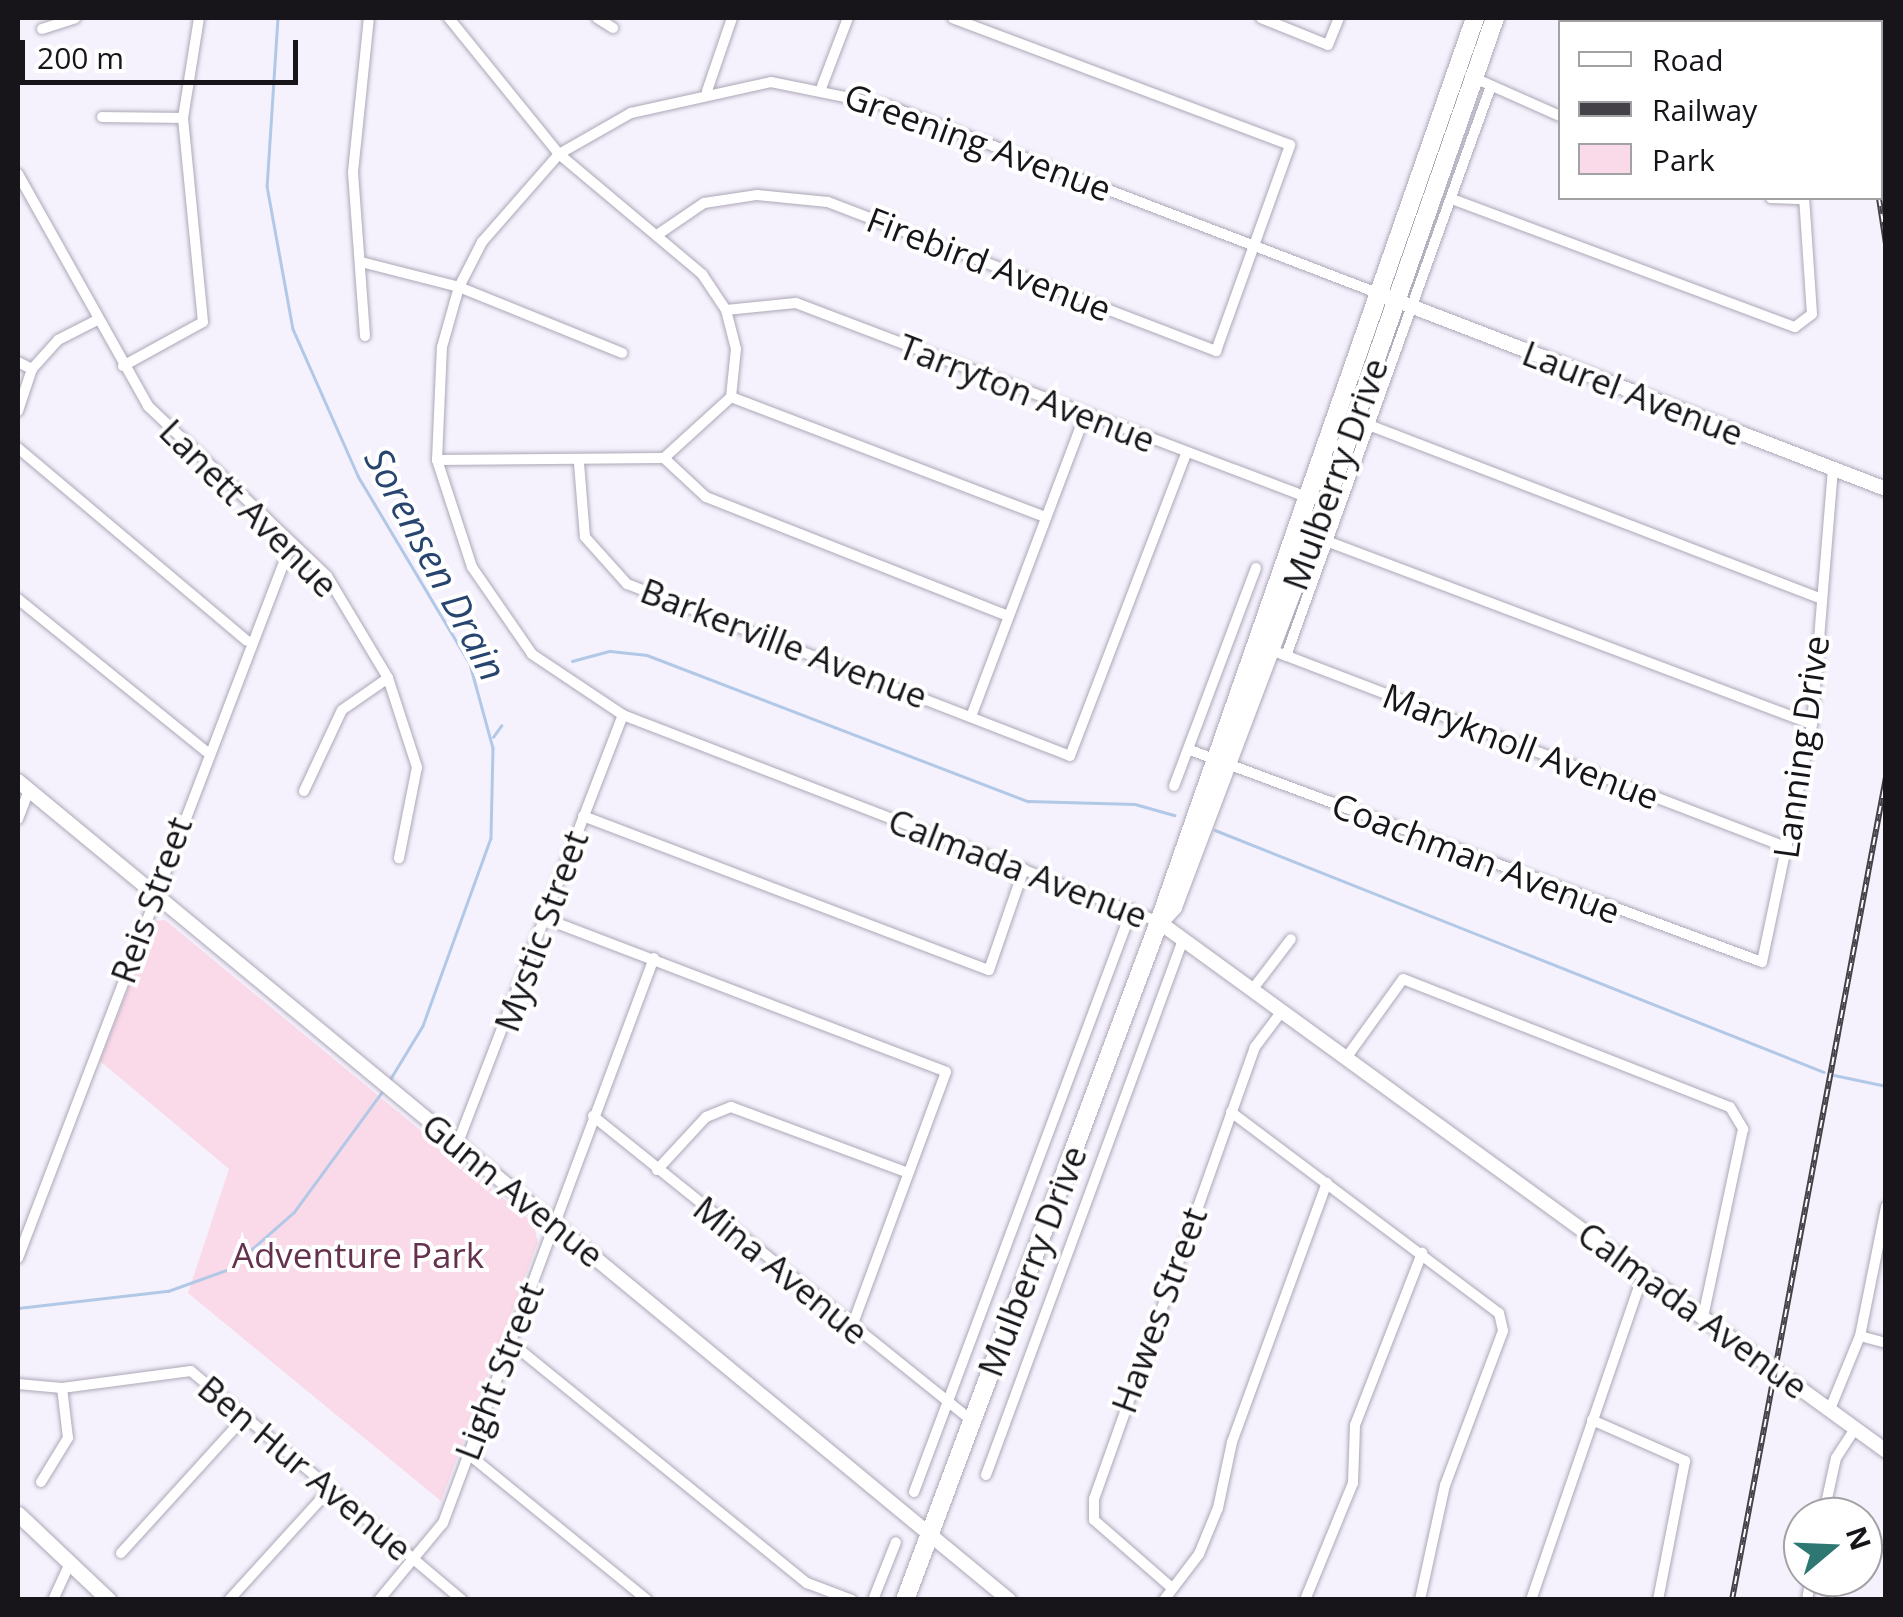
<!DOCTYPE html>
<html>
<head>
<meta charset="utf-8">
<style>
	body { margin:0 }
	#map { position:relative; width:1903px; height:1617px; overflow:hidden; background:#f6f2fd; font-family:"Open Sans",sans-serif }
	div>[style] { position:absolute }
	.green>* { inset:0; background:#fad9e8 }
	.stream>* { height:2.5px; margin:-1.25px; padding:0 1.25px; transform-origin:1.25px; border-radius:1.25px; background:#b2c8e7 }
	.roads { filter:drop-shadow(0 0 2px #ada7b7) drop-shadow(0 0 2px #ada7b7) }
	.minor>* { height:10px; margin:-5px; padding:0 5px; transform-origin:5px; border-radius:5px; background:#fff }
	.tertiary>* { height:14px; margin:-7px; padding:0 7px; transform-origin:7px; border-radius:7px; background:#fff }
	.secondary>* { height:15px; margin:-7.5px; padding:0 7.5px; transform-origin:7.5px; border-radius:7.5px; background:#fff }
	.primary>* { height:18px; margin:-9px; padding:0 9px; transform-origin:9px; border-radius:9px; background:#fff }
	.rail>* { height:6px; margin-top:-3px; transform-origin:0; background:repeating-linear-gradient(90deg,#fff 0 8px,#454148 0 16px); box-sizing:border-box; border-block:2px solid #454148 }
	span { translate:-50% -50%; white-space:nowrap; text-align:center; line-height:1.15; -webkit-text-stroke:8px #fff; paint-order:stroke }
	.street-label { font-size:35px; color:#17141a }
	.park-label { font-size:35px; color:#65324d }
	.water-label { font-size:38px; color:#284570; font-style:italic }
	.frame { position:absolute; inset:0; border:20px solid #17141a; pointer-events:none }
	.legend { position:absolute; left:1558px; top:20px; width:325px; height:180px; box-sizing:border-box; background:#fff; border:2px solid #a2a1a3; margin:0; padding:12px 18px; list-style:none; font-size:30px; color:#17141a }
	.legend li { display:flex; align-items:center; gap:20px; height:50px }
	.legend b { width:50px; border:2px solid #a2a1a3 }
	.north { position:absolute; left:1783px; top:1497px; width:100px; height:100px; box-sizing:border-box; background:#fff; border:2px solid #a2a1a3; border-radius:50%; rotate:71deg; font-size:28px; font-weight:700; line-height:40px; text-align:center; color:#17141a }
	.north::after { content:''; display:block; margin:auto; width:35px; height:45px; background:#2f7772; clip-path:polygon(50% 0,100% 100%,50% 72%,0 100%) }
	.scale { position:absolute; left:20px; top:40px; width:278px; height:45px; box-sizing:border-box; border:5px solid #17141a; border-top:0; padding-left:12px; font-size:30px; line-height:35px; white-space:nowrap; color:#17141a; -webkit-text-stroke:8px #fff; paint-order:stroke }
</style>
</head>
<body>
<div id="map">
	<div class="green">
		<i style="clip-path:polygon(165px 920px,533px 1223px,538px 1242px,441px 1501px,188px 1293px,229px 1169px,100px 1061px,154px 921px)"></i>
	</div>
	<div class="stream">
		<i style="left:278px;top:18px;width:168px;rotate:93.7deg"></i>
		<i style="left:267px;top:186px;width:145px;rotate:79.7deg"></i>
		<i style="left:293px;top:329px;width:161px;rotate:66.1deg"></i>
		<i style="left:358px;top:476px;width:219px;rotate:59.2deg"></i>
		<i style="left:470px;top:664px;width:87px;rotate:74.7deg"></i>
		<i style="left:493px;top:748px;width:90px;rotate:91.3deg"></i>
		<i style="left:491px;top:838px;width:200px;rotate:109.9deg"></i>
		<i style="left:423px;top:1026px;width:66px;rotate:121.3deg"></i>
		<i style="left:572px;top:661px;width:39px;rotate:-15deg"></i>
		<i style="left:610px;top:651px;width:37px;rotate:6deg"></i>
		<i style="left:647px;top:655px;width:408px;rotate:21deg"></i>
		<i style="left:1028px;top:801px;width:107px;rotate:1.6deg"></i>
		<i style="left:1135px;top:804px;width:41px;rotate:15.8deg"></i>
		<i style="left:493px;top:737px;width:14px;rotate:-54deg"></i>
		<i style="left:1215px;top:830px;width:655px;rotate:21.67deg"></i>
		<i style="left:1834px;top:1075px;width:53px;rotate:11.9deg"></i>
		<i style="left:18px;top:1308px;width:151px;rotate:-6.5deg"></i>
		<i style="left:168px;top:1291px;width:65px;rotate:-19.8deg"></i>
		<i style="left:229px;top:1269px;width:86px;rotate:-41.2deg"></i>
		<i style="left:294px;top:1212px;width:152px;rotate:-53.8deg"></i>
	</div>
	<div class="roads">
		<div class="minor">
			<i style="left:597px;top:18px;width:19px;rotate:32deg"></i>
			<i style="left:1261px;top:18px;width:72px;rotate:21.9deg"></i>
			<i style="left:1328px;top:45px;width:29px;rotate:-68deg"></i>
			<i style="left:1781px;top:18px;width:4px;rotate:76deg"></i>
			<i style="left:42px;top:29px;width:35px;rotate:-18deg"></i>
			<i style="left:1470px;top:76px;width:98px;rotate:24deg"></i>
			<i style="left:822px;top:86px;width:73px;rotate:-69.1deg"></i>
			<i style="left:707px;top:91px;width:77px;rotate:-71.1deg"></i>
			<i style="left:102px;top:117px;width:81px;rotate:0.7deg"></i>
			<i style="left:18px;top:174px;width:266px;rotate:60.7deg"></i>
			<i style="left:148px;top:406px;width:247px;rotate:43.5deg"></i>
			<i style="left:327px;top:576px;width:119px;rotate:59.1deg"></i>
			<i style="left:388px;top:678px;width:94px;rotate:72deg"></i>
			<i style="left:417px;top:767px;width:93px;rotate:101.2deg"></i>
			<i style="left:1771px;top:198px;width:33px;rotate:2deg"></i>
			<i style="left:1452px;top:199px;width:366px;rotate:20.5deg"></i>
			<i style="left:1795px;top:327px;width:21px;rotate:-37deg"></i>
			<i style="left:1812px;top:314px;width:116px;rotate:-93.9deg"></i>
			<i style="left:657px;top:235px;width:57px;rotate:-34.2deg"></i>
			<i style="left:704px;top:203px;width:54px;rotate:-8.6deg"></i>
			<i style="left:757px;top:195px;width:71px;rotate:5.6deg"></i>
			<i style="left:828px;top:202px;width:416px;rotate:21deg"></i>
			<i style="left:1216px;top:351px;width:219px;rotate:-70.2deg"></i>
			<i style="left:1290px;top:145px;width:360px;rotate:-159.4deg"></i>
			<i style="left:361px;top:262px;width:101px;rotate:14.3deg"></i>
			<i style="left:459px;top:287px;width:176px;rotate:22deg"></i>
			<i style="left:726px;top:310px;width:70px;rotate:-5.7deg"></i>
			<i style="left:796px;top:303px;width:549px;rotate:20.81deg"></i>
			<i style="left:365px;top:336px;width:164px;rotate:-94.2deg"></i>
			<i style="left:353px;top:172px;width:155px;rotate:-84.1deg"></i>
			<i style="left:18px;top:362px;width:16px;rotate:27deg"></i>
			<i style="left:123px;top:366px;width:91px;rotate:-28.8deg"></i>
			<i style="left:203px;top:322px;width:205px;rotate:-95.6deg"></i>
			<i style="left:183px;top:118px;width:101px;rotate:-80.9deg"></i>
			<i style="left:731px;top:397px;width:337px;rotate:20.9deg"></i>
			<i style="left:18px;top:411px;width:44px;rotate:-71.6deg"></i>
			<i style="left:32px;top:369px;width:39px;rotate:-48deg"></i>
			<i style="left:58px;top:340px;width:44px;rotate:-27.1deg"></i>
			<i style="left:1374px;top:427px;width:478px;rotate:21deg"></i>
			<i style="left:18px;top:448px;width:299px;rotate:40.1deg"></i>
			<i style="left:664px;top:458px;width:57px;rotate:42.9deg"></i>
			<i style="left:706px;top:497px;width:321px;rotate:21.5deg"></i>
			<i style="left:437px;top:460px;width:227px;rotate:-0.5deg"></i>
			<i style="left:664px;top:458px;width:91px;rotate:-42.3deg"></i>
			<i style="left:731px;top:397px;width:48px;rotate:-84.1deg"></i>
			<i style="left:736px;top:349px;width:40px;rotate:-104.4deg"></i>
			<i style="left:726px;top:310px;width:43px;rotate:-123.7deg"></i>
			<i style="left:702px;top:274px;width:187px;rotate:-140deg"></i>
			<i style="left:559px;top:154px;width:175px;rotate:-129deg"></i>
			<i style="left:579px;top:463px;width:74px;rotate:85.4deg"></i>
			<i style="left:585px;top:537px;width:63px;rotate:48.2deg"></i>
			<i style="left:627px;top:584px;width:475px;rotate:21.2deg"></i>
			<i style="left:1070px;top:756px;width:324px;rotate:-69deg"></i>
			<i style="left:1329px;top:542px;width:516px;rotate:20.65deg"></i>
			<i style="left:18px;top:599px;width:242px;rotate:39deg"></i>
			<i style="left:1266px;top:648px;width:559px;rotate:20.96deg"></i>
			<i style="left:1286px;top:656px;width:606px;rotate:-70.22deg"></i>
			<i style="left:972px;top:714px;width:320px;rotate:-69.3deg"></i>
			<i style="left:1190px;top:750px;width:610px;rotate:20.34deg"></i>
			<i style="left:1762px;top:962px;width:243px;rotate:-78.1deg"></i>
			<i style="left:1812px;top:724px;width:254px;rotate:-85.3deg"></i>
			<i style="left:1174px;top:786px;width:233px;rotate:-69.4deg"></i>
			<i style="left:304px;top:791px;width:89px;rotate:-64.9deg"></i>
			<i style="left:342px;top:710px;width:56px;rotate:-34.8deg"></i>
			<i style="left:583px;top:816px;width:434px;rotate:20.8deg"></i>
			<i style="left:989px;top:970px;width:107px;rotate:-70.9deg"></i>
			<i style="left:18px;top:819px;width:30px;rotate:-69deg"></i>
			<i style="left:546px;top:919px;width:428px;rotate:20.9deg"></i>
			<i style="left:946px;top:1072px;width:271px;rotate:110.3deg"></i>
			<i style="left:1159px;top:922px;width:575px;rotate:-158.88deg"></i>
			<i style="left:623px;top:715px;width:110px;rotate:-146.2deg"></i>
			<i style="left:532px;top:654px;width:106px;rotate:-124.6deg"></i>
			<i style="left:472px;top:567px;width:113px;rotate:-108.1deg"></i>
			<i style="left:437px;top:460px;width:113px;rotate:-87.5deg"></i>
			<i style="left:442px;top:347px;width:62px;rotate:-74.2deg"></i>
			<i style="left:459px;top:287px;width:51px;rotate:-62.9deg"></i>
			<i style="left:482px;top:242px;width:117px;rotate:-48.8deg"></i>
			<i style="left:559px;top:154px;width:83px;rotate:-29.7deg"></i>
			<i style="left:631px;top:113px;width:143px;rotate:-12.5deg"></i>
			<i style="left:771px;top:82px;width:120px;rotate:11.5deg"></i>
			<i style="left:889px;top:106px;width:526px;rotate:20.95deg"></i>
			<i style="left:1252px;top:990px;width:64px;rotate:-52.6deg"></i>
			<i style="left:1346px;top:1058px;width:97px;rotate:-54.2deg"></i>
			<i style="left:1403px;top:979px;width:351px;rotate:21.4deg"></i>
			<i style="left:1730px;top:1107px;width:26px;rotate:59deg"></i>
			<i style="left:1743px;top:1129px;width:192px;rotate:102deg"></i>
			<i style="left:1231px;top:1112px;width:335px;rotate:36.9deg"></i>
			<i style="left:1499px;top:1313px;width:18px;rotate:77deg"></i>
			<i style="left:1503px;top:1331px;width:165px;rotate:110.6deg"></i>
			<i style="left:1445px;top:1485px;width:118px;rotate:102.3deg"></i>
			<i style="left:593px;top:1116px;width:486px;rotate:38.8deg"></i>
			<i style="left:457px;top:1145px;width:461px;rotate:-68.9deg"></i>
			<i style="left:657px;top:1170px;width:72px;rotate:-47.2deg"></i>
			<i style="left:706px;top:1117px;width:27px;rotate:-22deg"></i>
			<i style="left:731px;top:1107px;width:189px;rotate:20.4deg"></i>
			<i style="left:18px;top:1258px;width:764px;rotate:-69.08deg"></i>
			<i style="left:1860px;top:1336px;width:27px;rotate:15deg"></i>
			<i style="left:509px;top:1341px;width:384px;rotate:39.1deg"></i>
			<i style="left:807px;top:1583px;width:48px;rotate:20.7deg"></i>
			<i style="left:18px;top:1384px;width:44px;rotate:5.2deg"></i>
			<i style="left:62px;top:1388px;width:130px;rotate:-7.5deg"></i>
			<i style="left:191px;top:1371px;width:355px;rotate:40.2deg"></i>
			<i style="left:1830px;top:1409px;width:79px;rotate:-67.7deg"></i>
			<i style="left:1860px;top:1336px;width:132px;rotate:-78.6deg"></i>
			<i style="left:1592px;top:1420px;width:102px;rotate:23.8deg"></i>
			<i style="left:1685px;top:1461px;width:142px;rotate:101deg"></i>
			<i style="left:467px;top:1453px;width:232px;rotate:39.2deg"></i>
			<i style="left:986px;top:1475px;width:570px;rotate:-69.79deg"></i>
			<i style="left:41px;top:1482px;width:52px;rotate:-58.5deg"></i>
			<i style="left:68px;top:1438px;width:50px;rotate:-96.8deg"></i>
			<i style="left:914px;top:1492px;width:622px;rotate:-69.5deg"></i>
			<i style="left:1823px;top:1517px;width:60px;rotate:-77.6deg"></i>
			<i style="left:1836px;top:1458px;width:35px;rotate:-57deg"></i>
			<i style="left:121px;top:1553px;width:183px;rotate:-47.7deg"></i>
			<i style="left:1172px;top:1588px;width:103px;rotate:-138.9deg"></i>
			<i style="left:1094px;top:1520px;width:21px;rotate:-90deg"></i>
			<i style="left:1094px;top:1499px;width:480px;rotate:-70.4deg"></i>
			<i style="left:1255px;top:1047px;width:45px;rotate:-53.1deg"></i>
			<i style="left:53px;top:1600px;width:41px;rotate:-65.3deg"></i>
			<i style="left:229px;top:1600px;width:149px;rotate:-47.7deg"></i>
			<i style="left:379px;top:1600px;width:100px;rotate:-50.3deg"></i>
			<i style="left:443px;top:1523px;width:603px;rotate:-69.52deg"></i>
			<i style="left:873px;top:1600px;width:62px;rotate:-68.4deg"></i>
			<i style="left:1164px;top:1600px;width:58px;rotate:-52.7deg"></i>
			<i style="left:1199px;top:1554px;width:50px;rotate:-67.6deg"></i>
			<i style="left:1218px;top:1508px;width:67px;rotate:-78deg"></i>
			<i style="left:1232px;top:1442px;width:276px;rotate:-69.9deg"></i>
			<i style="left:1305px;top:1600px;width:126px;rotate:-67.7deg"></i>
			<i style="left:1353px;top:1483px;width:58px;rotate:-88deg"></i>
			<i style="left:1355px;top:1425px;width:185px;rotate:-68.7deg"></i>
			<i style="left:1531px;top:1600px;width:345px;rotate:-71deg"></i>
			<i style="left:1807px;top:1600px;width:23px;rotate:-80deg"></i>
		</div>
		<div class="tertiary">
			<i style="left:1387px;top:297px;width:535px;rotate:21.05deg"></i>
			<i style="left:18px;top:781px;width:1286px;rotate:39.57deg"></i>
			<i style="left:1159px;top:922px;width:899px;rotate:36.04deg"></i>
		</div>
		<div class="secondary">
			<i style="left:18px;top:1514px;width:125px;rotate:43.4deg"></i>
		</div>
		<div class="primary">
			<i style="left:1159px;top:922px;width:21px;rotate:-47deg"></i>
			<i style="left:1173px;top:907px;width:430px;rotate:-69.3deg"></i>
			<i style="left:1325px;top:505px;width:516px;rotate:-70.76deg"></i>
			<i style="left:905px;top:1600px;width:724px;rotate:-69.46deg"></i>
			<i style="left:1159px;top:922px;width:958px;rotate:-70.73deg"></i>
		</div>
	</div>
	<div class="rail">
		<i style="left:1855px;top:18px;width:4px;rotate:76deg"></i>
		<i style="left:1879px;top:198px;width:47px;rotate:81.3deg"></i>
		<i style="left:1732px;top:1600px;width:837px;rotate:-79.4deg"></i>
	</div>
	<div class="street-label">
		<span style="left:978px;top:142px;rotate:20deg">Greening Avenue</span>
		<span style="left:989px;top:264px;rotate:21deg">Firebird Avenue</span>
		<span style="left:1027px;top:393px;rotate:21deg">Tarryton Avenue</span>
		<span style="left:1633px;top:393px;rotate:21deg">Laurel Avenue</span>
		<span style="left:1335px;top:474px;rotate:-70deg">Mulberry Drive</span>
		<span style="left:249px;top:508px;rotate:45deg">Lanett Avenue</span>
		<span style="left:784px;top:643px;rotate:21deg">Barkerville Avenue</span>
		<span style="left:1521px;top:746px;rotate:21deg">Maryknoll Avenue</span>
		<span style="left:1801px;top:747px;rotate:-82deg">Lanning Drive</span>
		<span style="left:1476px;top:858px;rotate:21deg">Coachman Avenue</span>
		<span style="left:1018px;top:868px;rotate:21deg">Calmada Avenue</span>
		<span style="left:151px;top:900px;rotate:-70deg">Reis Street</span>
		<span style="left:541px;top:931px;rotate:-70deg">Mystic Street</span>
		<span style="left:513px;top:1190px;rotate:39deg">Gunn Avenue</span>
		<span style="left:1032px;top:1261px;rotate:-69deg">Mulberry Drive</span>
		<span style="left:781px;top:1270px;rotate:39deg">Mina Avenue</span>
		<span style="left:1159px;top:1310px;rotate:-70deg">Hawes Street</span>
		<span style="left:1693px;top:1310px;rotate:36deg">Calmada Avenue</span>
		<span style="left:499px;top:1371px;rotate:-69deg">Light Street</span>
		<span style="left:305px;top:1468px;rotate:40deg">Ben Hur Avenue</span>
	</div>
	<div class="park-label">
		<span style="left:358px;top:1255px">Adventure Park</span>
	</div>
	<div class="water-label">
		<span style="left:436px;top:564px;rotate:62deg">Sorensen Drain</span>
	</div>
	<div class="frame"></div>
	<ul class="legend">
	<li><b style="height:12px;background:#fff"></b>Road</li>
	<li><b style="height:12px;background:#454148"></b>Railway</li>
	<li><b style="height:28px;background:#fad9e8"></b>Park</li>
	</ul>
	<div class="north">N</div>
	<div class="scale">200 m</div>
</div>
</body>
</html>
